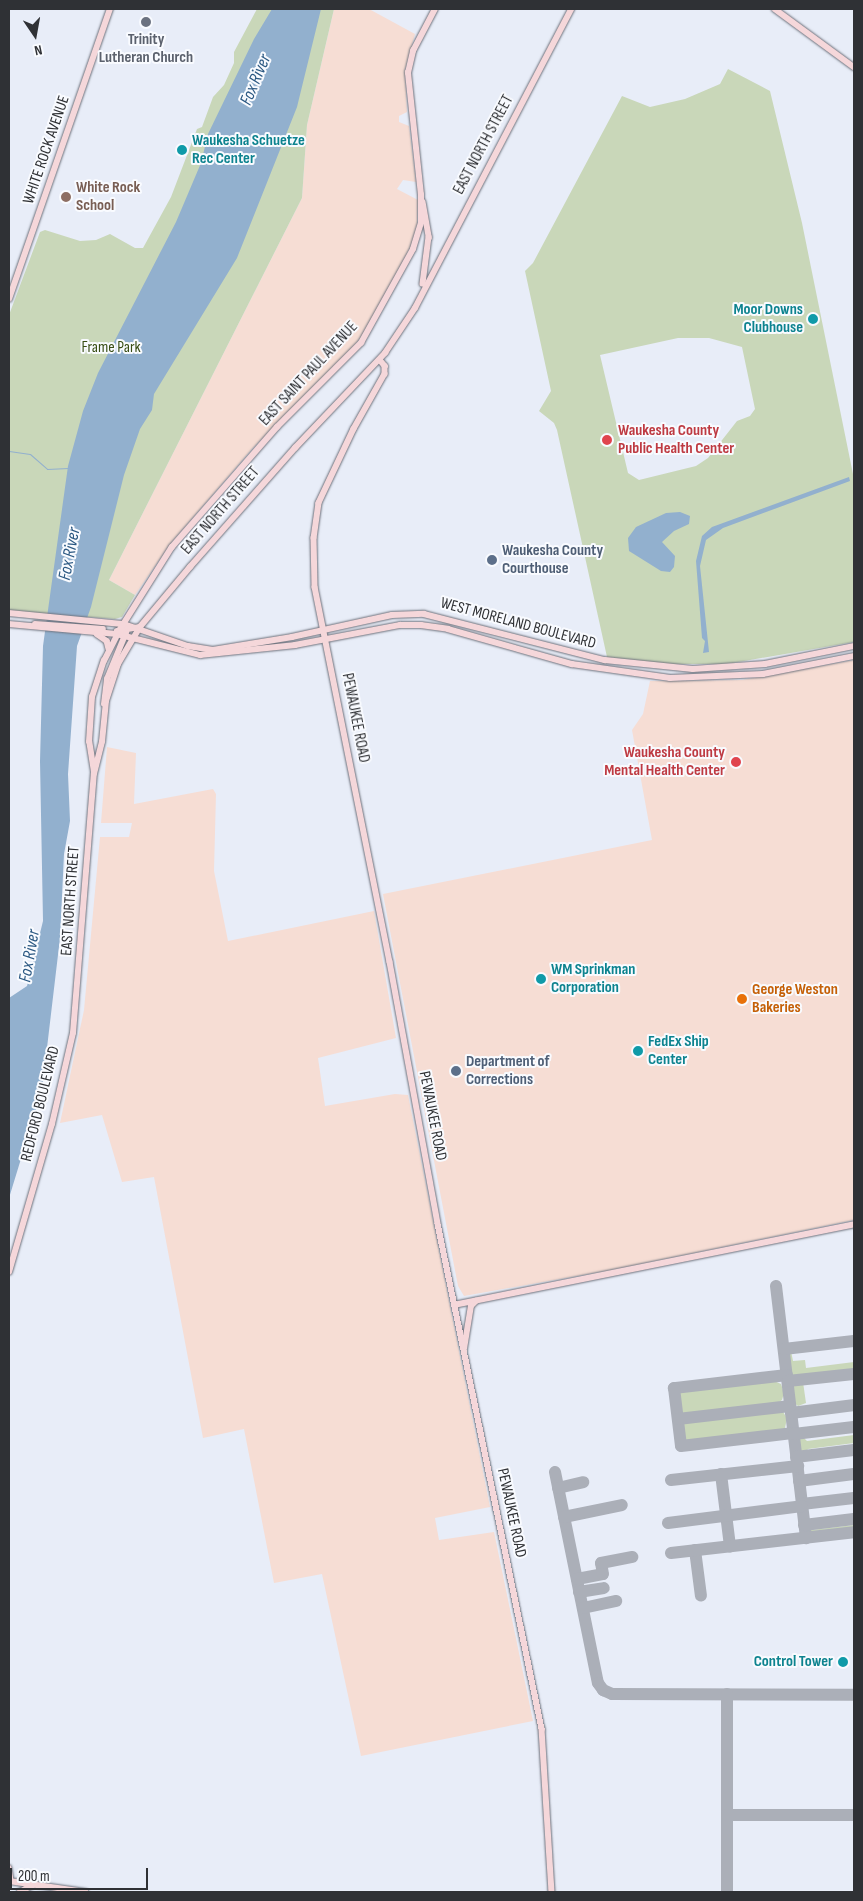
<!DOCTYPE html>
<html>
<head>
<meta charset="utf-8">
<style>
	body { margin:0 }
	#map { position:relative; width:863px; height:1901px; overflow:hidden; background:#e8edf8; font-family:"Sofia Sans Condensed",sans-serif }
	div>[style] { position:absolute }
	.industrial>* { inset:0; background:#f6ddd4 }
	.green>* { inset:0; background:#c9d7b9 }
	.water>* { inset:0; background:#92b0ce }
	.stream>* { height:1px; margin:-0.5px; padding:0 0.5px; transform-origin:0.5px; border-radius:0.5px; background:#92b0ce }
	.taxiway>* { height:12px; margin:-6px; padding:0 6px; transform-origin:6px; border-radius:6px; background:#abafb8 }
	.roads { filter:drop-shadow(0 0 1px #6e727c) drop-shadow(0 0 1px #6e727c) }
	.secondary>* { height:5.5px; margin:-2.75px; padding:0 2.75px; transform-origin:2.75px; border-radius:2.75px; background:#f5d7da }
	.dots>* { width:14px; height:14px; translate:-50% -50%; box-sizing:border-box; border:2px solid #f9fbff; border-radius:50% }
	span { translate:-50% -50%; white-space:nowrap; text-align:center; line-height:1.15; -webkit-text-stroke:4px #f9fbff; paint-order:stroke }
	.worship-label { font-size:16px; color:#5b616d; font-weight:700 }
	.culture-label { font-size:16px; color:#0d838f; font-weight:700 }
	.left { translate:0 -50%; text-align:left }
	.right { translate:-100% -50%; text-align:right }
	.street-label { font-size:16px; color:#2f3135 }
	.education-label { font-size:16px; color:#785e54; font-weight:700 }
	.park-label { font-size:16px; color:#384d14 }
	.health-label { font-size:16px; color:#be3a42; font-weight:700 }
	.service-label { font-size:16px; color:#4e5e75; font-weight:700 }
	.food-label { font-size:16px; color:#c56008; font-weight:700 }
	.water-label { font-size:18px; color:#2c5983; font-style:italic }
	.frame { position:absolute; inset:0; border:10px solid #2f3135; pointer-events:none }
	.north { position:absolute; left:10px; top:10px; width:50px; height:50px; -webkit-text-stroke:4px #f9fbff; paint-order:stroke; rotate:168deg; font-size:14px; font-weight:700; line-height:20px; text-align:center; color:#2f3135 }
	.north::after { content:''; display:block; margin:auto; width:18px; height:22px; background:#2f3135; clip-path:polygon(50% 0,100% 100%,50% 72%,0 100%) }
	.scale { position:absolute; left:10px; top:1868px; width:138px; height:22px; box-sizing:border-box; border:2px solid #2f3135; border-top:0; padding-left:6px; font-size:15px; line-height:18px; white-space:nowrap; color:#2f3135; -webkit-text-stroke:4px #f9fbff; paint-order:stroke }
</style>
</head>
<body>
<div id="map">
	<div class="industrial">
		<i style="clip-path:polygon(334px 9px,369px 9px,415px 34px,405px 70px,407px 112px,399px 116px,399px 122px,409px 126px,416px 182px,403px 180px,397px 189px,418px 200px,417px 226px,411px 246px,369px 325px,355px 345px,252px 449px,171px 543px,135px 595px,109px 580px,302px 198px,307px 125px)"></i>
		<i style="clip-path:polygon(854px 660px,854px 1220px,611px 1270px,464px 1296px,458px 1286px,383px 894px,652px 840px,632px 730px,643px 714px,650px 681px,742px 680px)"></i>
		<i style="clip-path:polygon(107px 747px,136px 753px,134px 804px,213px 789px,216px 794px,214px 871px,228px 941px,374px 911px,396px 1038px,318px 1058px,325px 1106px,395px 1094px,408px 1095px,490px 1507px,435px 1518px,439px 1540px,494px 1532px,533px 1721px,361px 1756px,322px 1574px,274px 1583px,244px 1429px,203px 1438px,154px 1177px,122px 1182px,102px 1115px,60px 1123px,84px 1010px,100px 837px,129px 837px,132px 823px,101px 823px)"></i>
	</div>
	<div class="green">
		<i style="clip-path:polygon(257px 9px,334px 9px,307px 125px,302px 198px,109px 580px,135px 595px,122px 617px,115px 619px,9px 611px,9px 315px,40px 232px,45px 230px,80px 241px,96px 240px,110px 234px,135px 248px,143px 248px,171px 197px,197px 129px,202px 127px,213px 97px,224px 85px,234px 63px,234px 52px)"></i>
		<i style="clip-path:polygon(evenodd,728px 69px,770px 91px,802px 223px,854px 479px,854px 642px,727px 664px,659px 664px,607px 657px,557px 430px,554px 423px,539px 411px,551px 391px,525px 271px,533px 263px,622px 96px,650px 107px,685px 99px,720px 84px,728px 69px,678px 338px,709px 338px,742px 347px,755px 409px,750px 416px,737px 421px,708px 458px,696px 466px,639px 480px,628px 473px,600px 355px,678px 338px)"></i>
		<i style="clip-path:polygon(791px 1351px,793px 1361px,805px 1360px,806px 1368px,854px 1362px,854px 1371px,792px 1379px,787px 1353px)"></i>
		<i style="clip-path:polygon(772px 1380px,781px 1384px,784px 1393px,782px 1400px,775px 1405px,684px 1416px,679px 1411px,677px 1396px,682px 1391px)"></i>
		<i style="clip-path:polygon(803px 1382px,806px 1403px,798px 1406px,793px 1402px,791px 1384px)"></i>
		<i style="clip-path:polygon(776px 1410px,783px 1412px,787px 1418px,785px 1428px,779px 1432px,687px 1443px,682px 1438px,681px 1425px,685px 1421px)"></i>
		<i style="clip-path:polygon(854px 1435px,854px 1443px,808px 1449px,805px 1454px,799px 1451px,798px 1440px,802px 1436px,807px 1441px)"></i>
		<i style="clip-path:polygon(854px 1525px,854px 1529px,810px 1532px,811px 1530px)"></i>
	</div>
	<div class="water">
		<i style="clip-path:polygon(272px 9px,321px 9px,297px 107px,237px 258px,154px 394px,152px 410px,140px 429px,124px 475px,91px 607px,77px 646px,68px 774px,70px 821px,64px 854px,60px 938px,42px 1090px,9px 1198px,9px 998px,27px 986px,43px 921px,40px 761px,43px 646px,68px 466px,83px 411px,98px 373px,176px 222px,201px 163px,208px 134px,254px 39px)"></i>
		<i style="clip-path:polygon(849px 477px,850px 481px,723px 528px,706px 540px,700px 566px,709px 652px,703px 653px,705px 641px,702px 638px,696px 561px,702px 536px,712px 527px)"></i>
		<i style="clip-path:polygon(680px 512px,690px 516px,689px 524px,674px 531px,662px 542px,675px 556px,674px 567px,670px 572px,661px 571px,629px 551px,628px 538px,636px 527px,666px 513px)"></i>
	</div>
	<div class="stream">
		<i style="left:9px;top:451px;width:21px;rotate:8deg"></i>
		<i style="left:30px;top:454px;width:23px;rotate:41deg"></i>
		<i style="left:47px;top:469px;width:21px;rotate:-3deg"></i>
	</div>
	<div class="taxiway">
		<i style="left:776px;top:1286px;width:254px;rotate:83.2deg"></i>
		<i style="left:784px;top:1349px;width:70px;rotate:-6.5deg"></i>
		<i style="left:787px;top:1375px;width:114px;rotate:173.4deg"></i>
		<i style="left:674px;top:1388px;width:58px;rotate:83.1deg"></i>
		<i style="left:681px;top:1446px;width:114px;rotate:-6.6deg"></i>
		<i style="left:788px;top:1381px;width:66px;rotate:-6.1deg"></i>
		<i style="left:791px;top:1413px;width:64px;rotate:-7.2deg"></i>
		<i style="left:678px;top:1419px;width:113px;rotate:-6.6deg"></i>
		<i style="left:794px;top:1434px;width:60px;rotate:-6.7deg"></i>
		<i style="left:796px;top:1457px;width:58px;rotate:-6.9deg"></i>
		<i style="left:555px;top:1472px;width:215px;rotate:78.5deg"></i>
		<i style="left:598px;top:1683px;width:9px;rotate:54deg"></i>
		<i style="left:603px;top:1690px;width:10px;rotate:24deg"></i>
		<i style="left:612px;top:1694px;width:242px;rotate:0.2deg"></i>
		<i style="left:721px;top:1474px;width:73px;rotate:82.9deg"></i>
		<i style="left:671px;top:1480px;width:128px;rotate:-6.3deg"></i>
		<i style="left:799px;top:1481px;width:55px;rotate:-7.3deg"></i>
		<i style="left:558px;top:1488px;width:26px;rotate:-13deg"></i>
		<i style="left:802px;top:1504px;width:52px;rotate:-6.6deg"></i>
		<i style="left:564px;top:1517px;width:59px;rotate:-11.7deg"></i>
		<i style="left:668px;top:1523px;width:135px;rotate:-7.2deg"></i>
		<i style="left:804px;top:1525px;width:50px;rotate:-6.8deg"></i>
		<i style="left:695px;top:1550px;width:46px;rotate:82.6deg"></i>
		<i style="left:671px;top:1553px;width:184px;rotate:-6.5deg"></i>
		<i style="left:577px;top:1579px;width:26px;rotate:-11deg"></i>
		<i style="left:603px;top:1574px;width:11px;rotate:-100deg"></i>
		<i style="left:601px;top:1563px;width:32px;rotate:-11deg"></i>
		<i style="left:579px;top:1592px;width:25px;rotate:-9deg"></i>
		<i style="left:583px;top:1608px;width:34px;rotate:-12deg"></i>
		<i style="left:727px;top:1694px;width:198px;rotate:90deg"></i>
		<i style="left:727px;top:1815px;width:127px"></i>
	</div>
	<div class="roads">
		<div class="secondary">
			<i style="left:775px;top:9px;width:98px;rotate:36.3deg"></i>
			<i style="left:423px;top:202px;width:36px;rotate:80deg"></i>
			<i style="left:429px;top:237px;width:47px;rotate:97.3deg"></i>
			<i style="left:9px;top:299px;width:307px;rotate:-70.8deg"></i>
			<i style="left:380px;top:360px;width:8px;rotate:50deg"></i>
			<i style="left:385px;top:366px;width:8px;rotate:90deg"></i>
			<i style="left:385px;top:374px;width:63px;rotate:119.4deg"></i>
			<i style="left:354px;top:429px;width:82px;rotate:115.3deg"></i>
			<i style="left:319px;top:503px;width:35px;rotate:98deg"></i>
			<i style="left:314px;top:538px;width:49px;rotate:88.8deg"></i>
			<i style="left:315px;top:587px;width:382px;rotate:78.7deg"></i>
			<i style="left:390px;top:962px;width:266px;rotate:79.6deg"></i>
			<i style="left:438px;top:1224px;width:516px;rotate:78.36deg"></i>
			<i style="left:542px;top:1729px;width:163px;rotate:86.5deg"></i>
			<i style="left:9px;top:613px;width:116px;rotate:5.5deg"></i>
			<i style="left:124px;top:624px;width:68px;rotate:19deg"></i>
			<i style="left:188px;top:646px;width:25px;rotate:9deg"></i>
			<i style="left:213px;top:650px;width:80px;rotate:-9.3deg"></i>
			<i style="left:292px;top:637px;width:102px;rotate:-12.4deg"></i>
			<i style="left:392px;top:615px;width:32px;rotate:-2deg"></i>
			<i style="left:424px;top:614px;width:187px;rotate:14.3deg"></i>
			<i style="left:605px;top:660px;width:88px;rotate:5.8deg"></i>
			<i style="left:693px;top:669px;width:72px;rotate:-4deg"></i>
			<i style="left:765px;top:664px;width:91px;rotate:-11.4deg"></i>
			<i style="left:9px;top:624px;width:108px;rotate:5.3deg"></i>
			<i style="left:117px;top:634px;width:86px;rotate:14.2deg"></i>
			<i style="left:200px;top:655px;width:96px;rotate:-6deg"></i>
			<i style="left:295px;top:645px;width:107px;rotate:-10.8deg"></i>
			<i style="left:400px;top:625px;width:21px"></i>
			<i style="left:421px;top:625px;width:27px;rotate:8deg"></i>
			<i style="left:448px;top:629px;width:129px;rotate:15.8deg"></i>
			<i style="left:572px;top:664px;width:99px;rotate:8.1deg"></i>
			<i style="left:670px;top:678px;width:93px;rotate:-2.5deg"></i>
			<i style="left:763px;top:674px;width:93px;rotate:-11.2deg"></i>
			<i style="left:35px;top:624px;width:68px;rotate:4.2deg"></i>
			<i style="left:117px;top:631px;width:23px;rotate:-10deg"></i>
			<i style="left:97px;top:634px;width:12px;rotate:35deg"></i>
			<i style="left:107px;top:641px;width:8px;rotate:76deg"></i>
			<i style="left:104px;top:704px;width:25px;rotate:-83deg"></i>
			<i style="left:107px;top:679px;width:50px;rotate:-67.6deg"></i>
			<i style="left:94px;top:772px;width:30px;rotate:-99deg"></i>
			<i style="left:89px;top:742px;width:45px;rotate:-86.2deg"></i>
			<i style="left:92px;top:697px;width:38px;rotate:-72deg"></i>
			<i style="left:104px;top:661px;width:34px;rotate:-63deg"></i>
			<i style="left:119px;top:631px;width:99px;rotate:-57.8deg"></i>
			<i style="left:172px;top:547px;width:159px;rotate:-48.8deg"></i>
			<i style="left:277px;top:427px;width:119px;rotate:-45deg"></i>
			<i style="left:361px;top:343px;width:107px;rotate:-61deg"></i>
			<i style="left:413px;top:249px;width:28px;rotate:-73deg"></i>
			<i style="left:421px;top:222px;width:27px;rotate:-90deg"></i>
			<i style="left:421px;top:195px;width:123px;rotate:-96.1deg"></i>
			<i style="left:408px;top:73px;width:23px;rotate:-77deg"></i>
			<i style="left:413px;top:51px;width:47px;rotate:-62.4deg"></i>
			<i style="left:9px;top:1272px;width:154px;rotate:-73.8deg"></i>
			<i style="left:52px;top:1124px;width:93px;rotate:-77deg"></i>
			<i style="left:73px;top:1033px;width:260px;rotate:-85.4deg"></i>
			<i style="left:94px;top:774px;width:33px;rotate:-76deg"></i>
			<i style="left:102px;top:742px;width:41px;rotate:-84.4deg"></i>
			<i style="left:106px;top:701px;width:39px;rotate:-72deg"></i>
			<i style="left:118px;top:664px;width:43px;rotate:-59.3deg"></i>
			<i style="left:140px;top:627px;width:78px;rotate:-50.2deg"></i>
			<i style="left:190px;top:567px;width:159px;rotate:-48.6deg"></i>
			<i style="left:295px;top:448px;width:131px;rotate:-46.5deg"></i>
			<i style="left:385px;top:353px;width:54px;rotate:-56.3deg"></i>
			<i style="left:415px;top:308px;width:337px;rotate:-62.4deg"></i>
			<i style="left:454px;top:1305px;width:408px;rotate:-11.4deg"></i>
			<i style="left:464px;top:1349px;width:44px;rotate:-80.8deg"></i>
			<i style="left:471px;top:1306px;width:7px;rotate:-45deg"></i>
			<i style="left:9px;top:1868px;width:13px;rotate:81deg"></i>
			<i style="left:9px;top:1881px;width:77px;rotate:8.2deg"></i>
			<i style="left:20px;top:1892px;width:17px;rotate:-28deg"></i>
		</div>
	</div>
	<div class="dots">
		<i style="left:146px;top:22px;background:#6b7280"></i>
		<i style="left:182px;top:150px;background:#0f9aa8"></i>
		<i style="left:66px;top:197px;background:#8d6e63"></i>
		<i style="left:813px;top:319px;background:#0f9aa8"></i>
		<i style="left:607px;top:440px;background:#e0444e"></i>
		<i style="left:492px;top:560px;background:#5c6f8a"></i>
		<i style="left:736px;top:762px;background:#e0444e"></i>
		<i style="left:541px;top:979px;background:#0f9aa8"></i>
		<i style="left:742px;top:999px;background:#e8710a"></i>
		<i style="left:638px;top:1051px;background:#0f9aa8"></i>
		<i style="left:456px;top:1071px;background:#5c6f8a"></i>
		<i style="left:843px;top:1662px;background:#0f9aa8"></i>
	</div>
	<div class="worship-label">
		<span style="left:146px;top:49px">Trinity<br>Lutheran Church</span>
	</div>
	<div class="culture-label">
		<span class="left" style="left:192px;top:150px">Waukesha Schuetze<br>Rec Center</span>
		<span class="right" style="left:803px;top:319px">Moor Downs<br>Clubhouse</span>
		<span class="left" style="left:551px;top:979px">WM Sprinkman<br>Corporation</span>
		<span class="left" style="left:648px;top:1051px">FedEx Ship<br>Center</span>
		<span class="right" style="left:833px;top:1662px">Control Tower</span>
	</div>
	<div class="street-label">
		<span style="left:484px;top:145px;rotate:-62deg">EAST NORTH STREET</span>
		<span style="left:47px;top:150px;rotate:-71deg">WHITE ROCK AVENUE</span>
		<span style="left:309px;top:374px;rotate:-47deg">EAST SAINT PAUL AVENUE</span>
		<span style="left:221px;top:511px;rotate:-49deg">EAST NORTH STREET</span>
		<span style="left:518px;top:624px;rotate:15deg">WEST MORELAND BOULEVARD</span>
		<span style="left:355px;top:718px;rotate:79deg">PEWAUKEE ROAD</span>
		<span style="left:71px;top:901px;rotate:-86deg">EAST NORTH STREET</span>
		<span style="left:41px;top:1104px;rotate:-76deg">REDFORD BOULEVARD</span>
		<span style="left:432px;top:1116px;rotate:79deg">PEWAUKEE ROAD</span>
		<span style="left:511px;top:1513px;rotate:78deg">PEWAUKEE ROAD</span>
	</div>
	<div class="education-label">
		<span class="left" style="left:76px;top:197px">White Rock<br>School</span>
	</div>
	<div class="park-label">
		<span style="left:111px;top:348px">Frame Park</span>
	</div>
	<div class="health-label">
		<span class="left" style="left:618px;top:440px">Waukesha County<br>Public Health Center</span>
		<span class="right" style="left:725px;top:762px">Waukesha County<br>Mental Health Center</span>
	</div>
	<div class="service-label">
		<span class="left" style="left:502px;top:560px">Waukesha County<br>Courthouse</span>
		<span class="left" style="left:466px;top:1071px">Department of<br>Corrections</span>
	</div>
	<div class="food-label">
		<span class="left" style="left:752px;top:999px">George Weston<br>Bakeries</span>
	</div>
	<div class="water-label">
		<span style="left:256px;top:80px;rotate:-67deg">Fox River</span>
		<span style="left:70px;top:554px;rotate:-79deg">Fox River</span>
		<span style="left:30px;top:956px;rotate:-80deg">Fox River</span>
	</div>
	<div class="frame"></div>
	<div class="north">N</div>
	<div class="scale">200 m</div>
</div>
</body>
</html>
